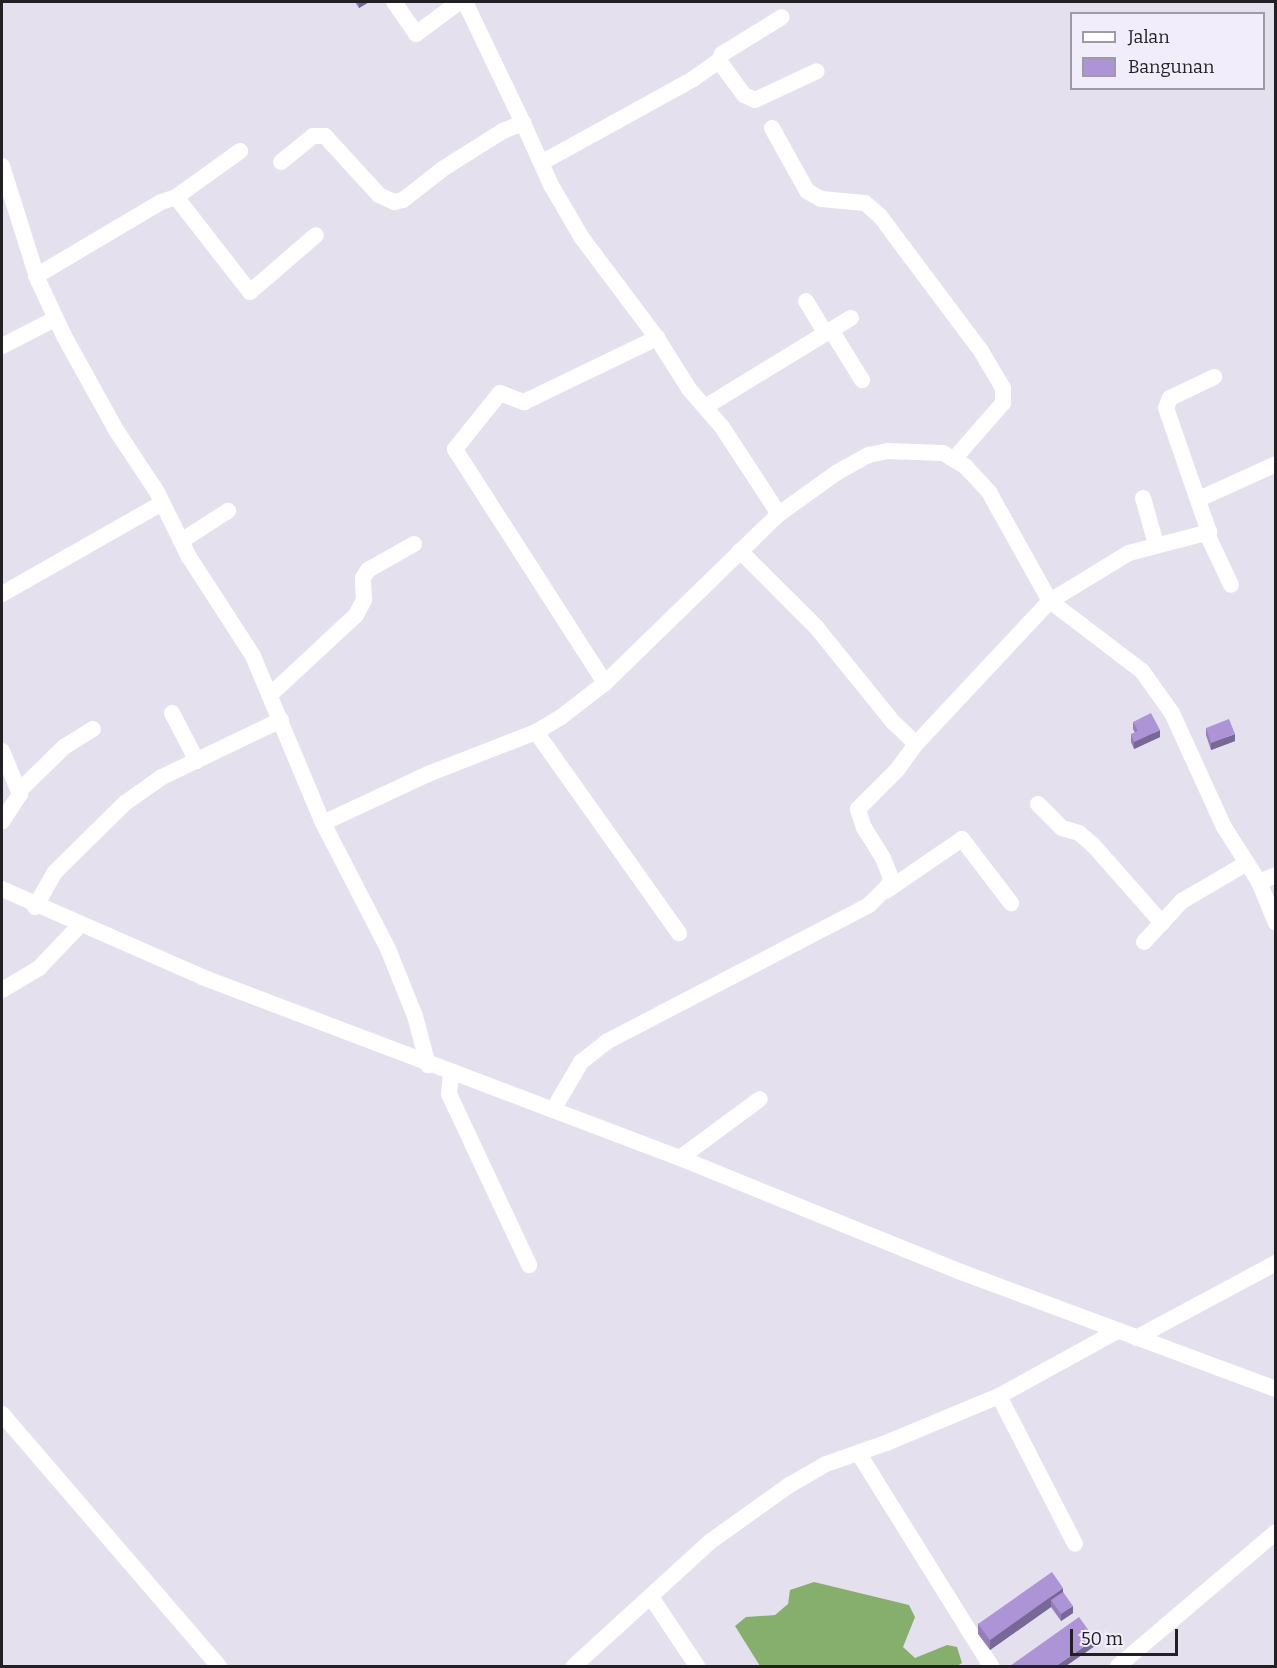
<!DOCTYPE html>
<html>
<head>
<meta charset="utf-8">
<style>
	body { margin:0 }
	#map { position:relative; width:1277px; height:1668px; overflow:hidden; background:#e4e0ee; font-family:Bitter,serif }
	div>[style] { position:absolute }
	.forest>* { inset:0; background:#86af6e }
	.minor>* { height:16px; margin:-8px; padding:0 8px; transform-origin:8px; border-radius:8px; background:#fff }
	.wall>* { inset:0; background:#957fb9 }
	.shaded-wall>* { inset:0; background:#796896 }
	.building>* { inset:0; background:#ad94d7 }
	span { translate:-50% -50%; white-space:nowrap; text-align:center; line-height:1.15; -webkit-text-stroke:6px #f2edfb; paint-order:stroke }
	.frame { position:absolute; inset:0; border:3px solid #222025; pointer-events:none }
	.legend { position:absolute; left:1070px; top:12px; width:195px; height:78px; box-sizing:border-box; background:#f2edfb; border:2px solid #9f9ba5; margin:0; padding:8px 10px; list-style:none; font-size:18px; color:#222025 }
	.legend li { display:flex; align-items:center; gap:12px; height:30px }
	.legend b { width:30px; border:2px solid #9f9ba5 }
	.scale { position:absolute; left:1070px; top:1629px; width:108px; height:27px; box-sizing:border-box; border:3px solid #222025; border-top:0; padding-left:8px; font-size:18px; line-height:21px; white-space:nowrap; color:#222025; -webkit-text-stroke:4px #f2edfb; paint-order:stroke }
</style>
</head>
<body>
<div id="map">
	<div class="forest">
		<i style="clip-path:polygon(814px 1582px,909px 1605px,915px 1617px,903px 1647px,915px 1658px,947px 1645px,957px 1647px,962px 1663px,957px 1666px,760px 1666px,735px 1626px,746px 1617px,775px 1615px,788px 1604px,790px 1590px)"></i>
	</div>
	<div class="minor">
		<i style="left:394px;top:2px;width:39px;rotate:55deg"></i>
		<i style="left:416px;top:34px;width:54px;rotate:-36.7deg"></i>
		<i style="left:465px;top:2px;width:134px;rotate:64.4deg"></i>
		<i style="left:719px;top:61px;width:8px;rotate:-67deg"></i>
		<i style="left:722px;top:54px;width:70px;rotate:-31.7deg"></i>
		<i style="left:772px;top:128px;width:72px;rotate:60.9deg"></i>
		<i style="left:807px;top:191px;width:16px;rotate:30deg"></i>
		<i style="left:821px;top:199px;width:44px;rotate:5.2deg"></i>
		<i style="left:865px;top:203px;width:20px;rotate:41deg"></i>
		<i style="left:880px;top:216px;width:169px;rotate:53.2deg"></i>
		<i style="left:981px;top:351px;width:43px;rotate:59.3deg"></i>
		<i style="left:1003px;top:388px;width:15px;rotate:90deg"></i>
		<i style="left:1003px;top:403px;width:74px;rotate:131.2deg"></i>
		<i style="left:281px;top:162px;width:41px;rotate:-39.1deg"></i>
		<i style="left:313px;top:136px;width:12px"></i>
		<i style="left:325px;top:136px;width:80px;rotate:47.5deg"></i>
		<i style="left:379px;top:195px;width:17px;rotate:25deg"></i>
		<i style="left:394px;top:202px;width:9px;rotate:-13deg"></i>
		<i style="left:403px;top:200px;width:52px;rotate:-38deg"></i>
		<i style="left:444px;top:168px;width:70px;rotate:-32.1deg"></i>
		<i style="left:503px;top:131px;width:22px;rotate:-22deg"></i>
		<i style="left:523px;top:123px;width:68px;rotate:65.7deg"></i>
		<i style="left:551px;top:185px;width:61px;rotate:59.7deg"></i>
		<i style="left:582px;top:238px;width:125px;rotate:53.1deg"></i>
		<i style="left:657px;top:338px;width:60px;rotate:57.9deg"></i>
		<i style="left:689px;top:389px;width:50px;rotate:49deg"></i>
		<i style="left:722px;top:427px;width:104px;rotate:56.8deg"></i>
		<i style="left:541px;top:163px;width:174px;rotate:-28.9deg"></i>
		<i style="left:693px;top:79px;width:32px;rotate:-35deg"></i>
		<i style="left:719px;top:61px;width:42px;rotate:53.7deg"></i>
		<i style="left:744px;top:95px;width:12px;rotate:24deg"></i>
		<i style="left:755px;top:100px;width:68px;rotate:-25.1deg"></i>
		<i style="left:2px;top:166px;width:120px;rotate:72.5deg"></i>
		<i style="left:38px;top:280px;width:62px;rotate:65.1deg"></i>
		<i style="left:64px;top:336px;width:107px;rotate:61deg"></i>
		<i style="left:116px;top:430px;width:74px;rotate:56.5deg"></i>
		<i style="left:157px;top:492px;width:72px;rotate:63.8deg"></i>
		<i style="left:189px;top:557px;width:118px;rotate:57.1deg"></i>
		<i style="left:253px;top:656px;width:181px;rotate:67.3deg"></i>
		<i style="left:323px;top:823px;width:142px;rotate:62.7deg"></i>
		<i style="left:388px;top:949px;width:72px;rotate:68.1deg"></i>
		<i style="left:415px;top:1016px;width:51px;rotate:75.1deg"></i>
		<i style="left:176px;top:197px;width:120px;rotate:52.1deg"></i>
		<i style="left:250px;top:292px;width:87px;rotate:-40.8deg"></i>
		<i style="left:36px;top:276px;width:145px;rotate:-30.6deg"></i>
		<i style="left:161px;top:202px;width:16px;rotate:-18deg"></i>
		<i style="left:176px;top:197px;width:79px;rotate:-35.7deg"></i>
		<i style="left:806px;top:301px;width:37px;rotate:59deg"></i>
		<i style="left:831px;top:330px;width:59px;rotate:58.2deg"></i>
		<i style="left:2px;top:346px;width:59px;rotate:-27deg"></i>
		<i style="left:705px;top:407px;width:171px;rotate:-31.4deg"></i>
		<i style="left:1143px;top:498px;width:48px;rotate:74.2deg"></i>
		<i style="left:1199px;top:499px;width:85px;rotate:-24.4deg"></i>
		<i style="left:1207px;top:534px;width:56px;rotate:64.8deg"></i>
		<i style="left:181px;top:541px;width:56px;rotate:-32.6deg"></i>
		<i style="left:2px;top:594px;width:184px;rotate:-29.6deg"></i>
		<i style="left:605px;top:683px;width:278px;rotate:-122.7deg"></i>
		<i style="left:455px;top:449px;width:72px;rotate:-51.2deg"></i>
		<i style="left:500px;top:393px;width:26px;rotate:21deg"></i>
		<i style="left:524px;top:402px;width:148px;rotate:-25.7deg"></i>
		<i style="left:270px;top:695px;width:117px;rotate:-42.9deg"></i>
		<i style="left:356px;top:615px;width:17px;rotate:-62deg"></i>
		<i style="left:364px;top:600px;width:22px;rotate:-93deg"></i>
		<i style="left:363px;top:578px;width:9px;rotate:-58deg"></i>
		<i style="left:368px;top:570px;width:53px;rotate:-29.5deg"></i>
		<i style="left:172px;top:713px;width:54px;rotate:62.5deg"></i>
		<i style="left:536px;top:732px;width:247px;rotate:54.6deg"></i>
		<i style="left:916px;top:744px;width:196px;rotate:-46.9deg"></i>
		<i style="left:1050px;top:601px;width:92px;rotate:-31.3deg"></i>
		<i style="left:1129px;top:553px;width:83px;rotate:-14.7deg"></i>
		<i style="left:1209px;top:532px;width:131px;rotate:-109.1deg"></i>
		<i style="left:1166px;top:408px;width:11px;rotate:-68deg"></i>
		<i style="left:1170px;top:398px;width:49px;rotate:-25.5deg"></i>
		<i style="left:2px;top:751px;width:47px;rotate:67.3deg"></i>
		<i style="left:20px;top:794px;width:33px;rotate:123deg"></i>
		<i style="left:20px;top:790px;width:62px;rotate:-44.3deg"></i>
		<i style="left:64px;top:747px;width:34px;rotate:-32deg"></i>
		<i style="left:1038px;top:804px;width:34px;rotate:45deg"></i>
		<i style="left:1062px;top:828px;width:18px;rotate:16deg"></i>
		<i style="left:1079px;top:833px;width:20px;rotate:41deg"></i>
		<i style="left:1094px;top:846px;width:103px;rotate:48.6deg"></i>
		<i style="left:323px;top:823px;width:116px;rotate:-25deg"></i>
		<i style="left:428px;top:774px;width:116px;rotate:-21.3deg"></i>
		<i style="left:536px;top:732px;width:29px;rotate:-31deg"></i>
		<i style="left:561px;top:717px;width:56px;rotate:-37.7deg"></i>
		<i style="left:605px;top:683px;width:243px;rotate:-44.2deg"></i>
		<i style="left:779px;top:514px;width:70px;rotate:-35.7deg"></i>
		<i style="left:836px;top:473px;width:38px;rotate:-29deg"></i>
		<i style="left:869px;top:455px;width:19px;rotate:-12deg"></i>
		<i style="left:888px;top:451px;width:55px;rotate:2.1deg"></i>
		<i style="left:943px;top:453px;width:26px;rotate:31deg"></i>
		<i style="left:965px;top:466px;width:35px;rotate:47deg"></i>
		<i style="left:989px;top:492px;width:125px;rotate:60.8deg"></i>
		<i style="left:1050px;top:601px;width:116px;rotate:37.3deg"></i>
		<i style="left:1142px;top:671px;width:52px;rotate:54.5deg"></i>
		<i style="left:1172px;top:713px;width:125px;rotate:65.5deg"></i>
		<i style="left:1224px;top:827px;width:65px;rotate:57.5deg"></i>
		<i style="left:1259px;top:882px;width:44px;rotate:67.5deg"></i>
		<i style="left:1259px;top:882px;width:18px;rotate:-22deg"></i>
		<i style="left:2px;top:889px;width:219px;rotate:23.7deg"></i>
		<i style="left:202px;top:977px;width:511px;rotate:20.74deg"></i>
		<i style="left:680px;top:1158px;width:303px;rotate:22.1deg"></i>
		<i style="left:961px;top:1272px;width:336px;rotate:20.4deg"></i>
		<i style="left:886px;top:891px;width:92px;rotate:-34.4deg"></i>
		<i style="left:962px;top:839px;width:81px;rotate:52.6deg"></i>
		<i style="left:35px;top:907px;width:40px;rotate:-60.3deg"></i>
		<i style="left:55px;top:872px;width:98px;rotate:-44.6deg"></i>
		<i style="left:125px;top:803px;width:45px;rotate:-35.1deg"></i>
		<i style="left:162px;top:777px;width:132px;rotate:-25.6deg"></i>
		<i style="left:1144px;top:942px;width:56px;rotate:-47.2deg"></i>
		<i style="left:1182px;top:901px;width:75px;rotate:-30.3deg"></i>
		<i style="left:2px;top:990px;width:43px;rotate:-30.7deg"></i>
		<i style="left:39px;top:968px;width:59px;rotate:-46.4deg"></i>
		<i style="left:451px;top:1074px;width:20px;rotate:96deg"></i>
		<i style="left:449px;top:1094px;width:189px;rotate:64.9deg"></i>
		<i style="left:553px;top:1110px;width:56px;rotate:-59.7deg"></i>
		<i style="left:581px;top:1062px;width:34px;rotate:-38deg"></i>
		<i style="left:608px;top:1041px;width:294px;rotate:-27.5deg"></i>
		<i style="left:869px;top:905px;width:28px;rotate:-45deg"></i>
		<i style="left:889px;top:885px;width:7px;rotate:-74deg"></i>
		<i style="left:891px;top:878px;width:22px;rotate:-112deg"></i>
		<i style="left:883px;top:858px;width:36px;rotate:-122deg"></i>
		<i style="left:864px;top:828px;width:20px;rotate:-108deg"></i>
		<i style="left:858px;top:809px;width:55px;rotate:-45deg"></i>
		<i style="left:897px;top:770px;width:32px;rotate:-54deg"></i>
		<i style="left:916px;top:744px;width:32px;rotate:-136deg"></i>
		<i style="left:893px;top:722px;width:121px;rotate:-129deg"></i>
		<i style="left:817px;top:628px;width:109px;rotate:-135deg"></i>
		<i style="left:680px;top:1158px;width:99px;rotate:-36.4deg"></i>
		<i style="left:1136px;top:1338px;width:159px;rotate:-28.2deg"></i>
		<i style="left:999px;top:1396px;width:166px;rotate:62.8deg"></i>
		<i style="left:2px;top:1414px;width:333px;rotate:49.3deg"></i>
		<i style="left:859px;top:1454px;width:250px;rotate:58.1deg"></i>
		<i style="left:651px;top:1597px;width:83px;rotate:56.3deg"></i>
		<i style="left:574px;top:1666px;width:185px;rotate:-42.4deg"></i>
		<i style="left:711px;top:1541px;width:95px;rotate:-35.5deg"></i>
		<i style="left:788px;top:1486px;width:44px;rotate:-30.1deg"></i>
		<i style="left:826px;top:1464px;width:64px;rotate:-19.3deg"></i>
		<i style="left:886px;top:1443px;width:122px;rotate:-22.6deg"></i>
		<i style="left:999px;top:1396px;width:135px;rotate:-28.8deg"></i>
		<i style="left:1118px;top:1666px;width:207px;rotate:-40.3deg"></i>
	</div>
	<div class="wall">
		<i style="clip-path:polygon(355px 2px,369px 2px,359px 8px)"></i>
		<i style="clip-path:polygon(1133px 722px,1160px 737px,1134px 749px,1131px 742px,1131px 734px,1135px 733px,1133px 729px)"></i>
		<i style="clip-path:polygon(1206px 728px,1235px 741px,1211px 750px,1206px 735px)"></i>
		<i style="clip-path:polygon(1063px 1592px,1073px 1613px,1061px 1621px,1051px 1607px,990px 1650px,978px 1634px,978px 1624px)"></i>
	</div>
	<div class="shaded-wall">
		<i style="clip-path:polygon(359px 2px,369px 2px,359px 8px)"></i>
		<i style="clip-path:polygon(1160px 730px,1160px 737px,1134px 749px,1134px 742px)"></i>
		<i style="clip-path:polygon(1235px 734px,1235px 741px,1211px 750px,1211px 743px)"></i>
		<i style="clip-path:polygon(1063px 1588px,1063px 1599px,1051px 1600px,1051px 1607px,990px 1650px,990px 1640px)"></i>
		<i style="clip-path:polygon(1073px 1606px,1073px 1613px,1061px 1621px,1061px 1614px)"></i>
		<i style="clip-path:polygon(1095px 1639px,1095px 1646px,1066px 1666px,1056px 1666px)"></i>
	</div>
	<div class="building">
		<i style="clip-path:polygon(1151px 713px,1160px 730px,1134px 742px,1131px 734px,1138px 731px,1133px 722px)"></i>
		<i style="clip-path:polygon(1229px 719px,1235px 734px,1211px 743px,1206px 728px)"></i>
		<i style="clip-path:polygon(1052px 1572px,1063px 1588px,990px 1640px,978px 1624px)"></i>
		<i style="clip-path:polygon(1063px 1592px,1073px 1606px,1061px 1614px,1051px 1600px)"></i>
		<i style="clip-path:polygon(1079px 1617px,1095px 1639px,1056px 1666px,1010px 1666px)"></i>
	</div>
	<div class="frame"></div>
	<ul class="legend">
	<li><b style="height:8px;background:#fff"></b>Jalan</li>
	<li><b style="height:16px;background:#ad94d7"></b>Bangunan</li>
	</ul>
	<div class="scale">50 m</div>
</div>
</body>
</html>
